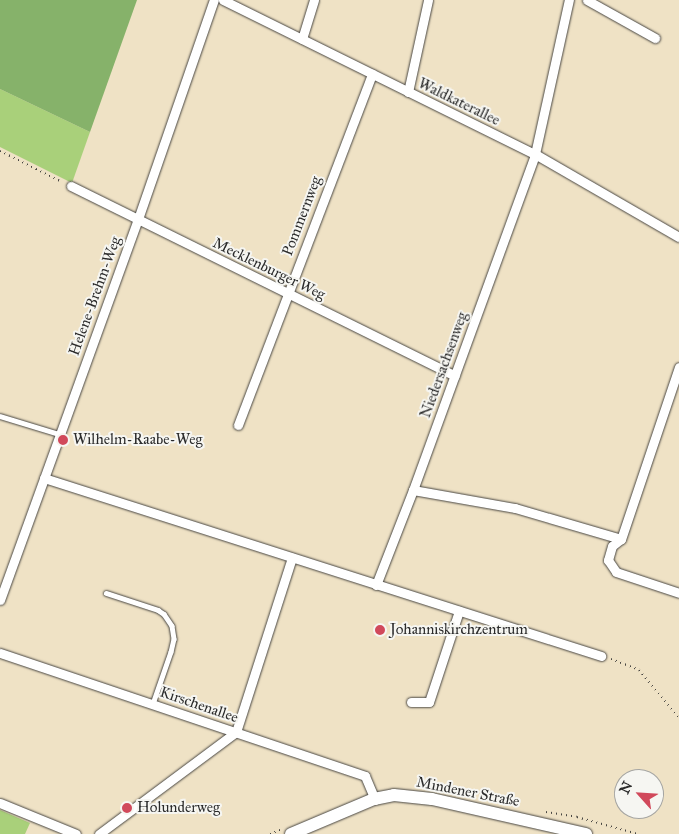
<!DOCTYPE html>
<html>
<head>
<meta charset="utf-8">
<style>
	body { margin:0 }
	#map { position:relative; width:679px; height:834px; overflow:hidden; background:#efe2c5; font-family:"IM FELL Great Primer",serif }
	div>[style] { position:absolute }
	.green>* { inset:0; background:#a9d07a }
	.forest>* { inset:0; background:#86b26a }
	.path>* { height:2px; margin-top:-1px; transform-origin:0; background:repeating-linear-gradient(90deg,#484642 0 1px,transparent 0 5px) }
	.roads { filter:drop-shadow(0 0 1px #484642) drop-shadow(0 0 1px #484642) }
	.lane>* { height:4.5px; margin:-2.25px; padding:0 2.25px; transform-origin:2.25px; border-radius:2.25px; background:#fff }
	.street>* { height:9px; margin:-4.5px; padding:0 4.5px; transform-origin:4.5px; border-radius:4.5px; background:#fff }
	.secondary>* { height:12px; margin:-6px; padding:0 6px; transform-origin:6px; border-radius:6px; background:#fff }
	.dots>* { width:14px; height:14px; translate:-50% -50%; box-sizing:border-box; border:2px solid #f6f6f2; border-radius:50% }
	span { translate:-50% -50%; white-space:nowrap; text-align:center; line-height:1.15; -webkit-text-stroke:4px #f6f6f2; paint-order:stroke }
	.street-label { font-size:15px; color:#2b2b2b }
	.poi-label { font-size:15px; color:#2b2b2b }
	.left { translate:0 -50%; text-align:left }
	.north { position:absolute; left:614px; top:769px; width:50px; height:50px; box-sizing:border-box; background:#f6f6f2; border:1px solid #a5a5a2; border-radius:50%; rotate:296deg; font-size:14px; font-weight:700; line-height:20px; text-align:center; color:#2b2b2b }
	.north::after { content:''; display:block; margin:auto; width:18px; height:22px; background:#d1495b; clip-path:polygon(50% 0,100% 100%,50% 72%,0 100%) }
</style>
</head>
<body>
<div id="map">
	<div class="green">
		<i style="clip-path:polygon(0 89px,90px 132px,72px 183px,0 147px)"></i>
		<i style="clip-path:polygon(0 810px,30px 823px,25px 834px,0 834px)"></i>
	</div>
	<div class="forest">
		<i style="clip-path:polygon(0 0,137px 0,90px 132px,0 89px)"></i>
	</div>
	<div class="path">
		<i style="left:0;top:151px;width:69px;rotate:26.6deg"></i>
		<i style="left:611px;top:659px;width:30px;rotate:21deg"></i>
		<i style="left:639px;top:670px;width:62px;rotate:50.2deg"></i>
		<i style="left:546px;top:812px;width:31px;rotate:9deg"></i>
		<i style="left:577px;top:817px;width:63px;rotate:15.6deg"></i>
		<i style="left:270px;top:834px;width:11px;rotate:-22deg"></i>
	</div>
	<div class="roads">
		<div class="lane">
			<i style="left:0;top:416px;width:62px;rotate:17deg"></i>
			<i style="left:106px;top:593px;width:55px;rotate:18.1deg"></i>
			<i style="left:158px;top:610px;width:7px;rotate:34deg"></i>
			<i style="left:164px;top:614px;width:14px;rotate:56deg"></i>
			<i style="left:172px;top:626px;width:13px;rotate:81deg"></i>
			<i style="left:174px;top:639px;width:13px;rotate:103deg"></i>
			<i style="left:171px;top:652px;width:55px;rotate:109.1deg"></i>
		</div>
		<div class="street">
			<i style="left:223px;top:0;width:348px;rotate:26.3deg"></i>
			<i style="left:535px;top:154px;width:166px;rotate:30deg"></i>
			<i style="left:587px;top:0;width:78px;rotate:29.2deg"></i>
			<i style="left:302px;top:39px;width:41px;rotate:-72.9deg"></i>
			<i style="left:408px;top:92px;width:94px;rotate:-77.7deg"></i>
			<i style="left:71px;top:186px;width:428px;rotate:26.3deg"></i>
			<i style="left:679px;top:367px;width:182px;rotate:108.6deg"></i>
			<i style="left:621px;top:539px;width:11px;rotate:142deg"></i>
			<i style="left:612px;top:546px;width:15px;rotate:106deg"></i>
			<i style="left:608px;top:560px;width:14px;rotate:56deg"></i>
			<i style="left:616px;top:572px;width:66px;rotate:18.4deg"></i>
			<i style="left:238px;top:425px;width:376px;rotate:-69.1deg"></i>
			<i style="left:44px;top:478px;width:585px;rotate:17.72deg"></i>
			<i style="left:413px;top:490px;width:104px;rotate:10deg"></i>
			<i style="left:515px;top:508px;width:110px;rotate:16.3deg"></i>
			<i style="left:376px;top:585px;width:102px;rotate:-68.7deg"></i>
			<i style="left:413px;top:490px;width:357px;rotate:-70deg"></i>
			<i style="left:535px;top:154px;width:158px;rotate:-77.6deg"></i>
			<i style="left:0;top:600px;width:405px;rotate:-70.1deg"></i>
			<i style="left:138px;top:219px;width:232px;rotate:-70.9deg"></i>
			<i style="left:0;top:653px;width:385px;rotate:18.6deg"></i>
			<i style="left:365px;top:776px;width:26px;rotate:67deg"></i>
			<i style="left:411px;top:702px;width:18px"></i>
			<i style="left:429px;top:702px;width:96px;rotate:-71.8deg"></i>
			<i style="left:0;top:803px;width:82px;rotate:22.2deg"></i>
			<i style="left:99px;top:834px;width:171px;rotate:-36.7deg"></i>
			<i style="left:236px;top:732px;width:183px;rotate:-72.2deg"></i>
		</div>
		<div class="secondary">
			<i style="left:291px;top:834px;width:90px;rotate:-22.9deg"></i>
			<i style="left:374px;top:799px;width:20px;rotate:-11deg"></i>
			<i style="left:394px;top:795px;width:38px;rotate:6deg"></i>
			<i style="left:432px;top:799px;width:158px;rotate:12.8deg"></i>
		</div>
	</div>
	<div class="dots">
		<i style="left:63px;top:440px;background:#d1495b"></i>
		<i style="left:380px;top:630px;background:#d1495b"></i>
		<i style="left:127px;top:808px;background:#d1495b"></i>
	</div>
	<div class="street-label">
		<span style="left:459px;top:102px;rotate:26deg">Waldkaterallee</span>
		<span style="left:302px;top:216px;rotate:-69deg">Pommernweg</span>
		<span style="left:269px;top:269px;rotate:26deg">Mecklenburger Weg</span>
		<span style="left:95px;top:296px;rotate:-70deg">Helene-Brehm-Weg</span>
		<span style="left:444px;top:365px;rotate:-70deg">Niedersachsenweg</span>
		<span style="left:199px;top:705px;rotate:19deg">Kirschenallee</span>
		<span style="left:468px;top:792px;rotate:11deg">Mindener Straße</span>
	</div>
	<div class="poi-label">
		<span class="left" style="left:73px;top:440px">Wilhelm-Raabe-Weg</span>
		<span class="left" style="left:390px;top:630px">Johanniskirchzentrum</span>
		<span class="left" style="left:137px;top:808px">Holunderweg</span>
	</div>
	<div class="north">N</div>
</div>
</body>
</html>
